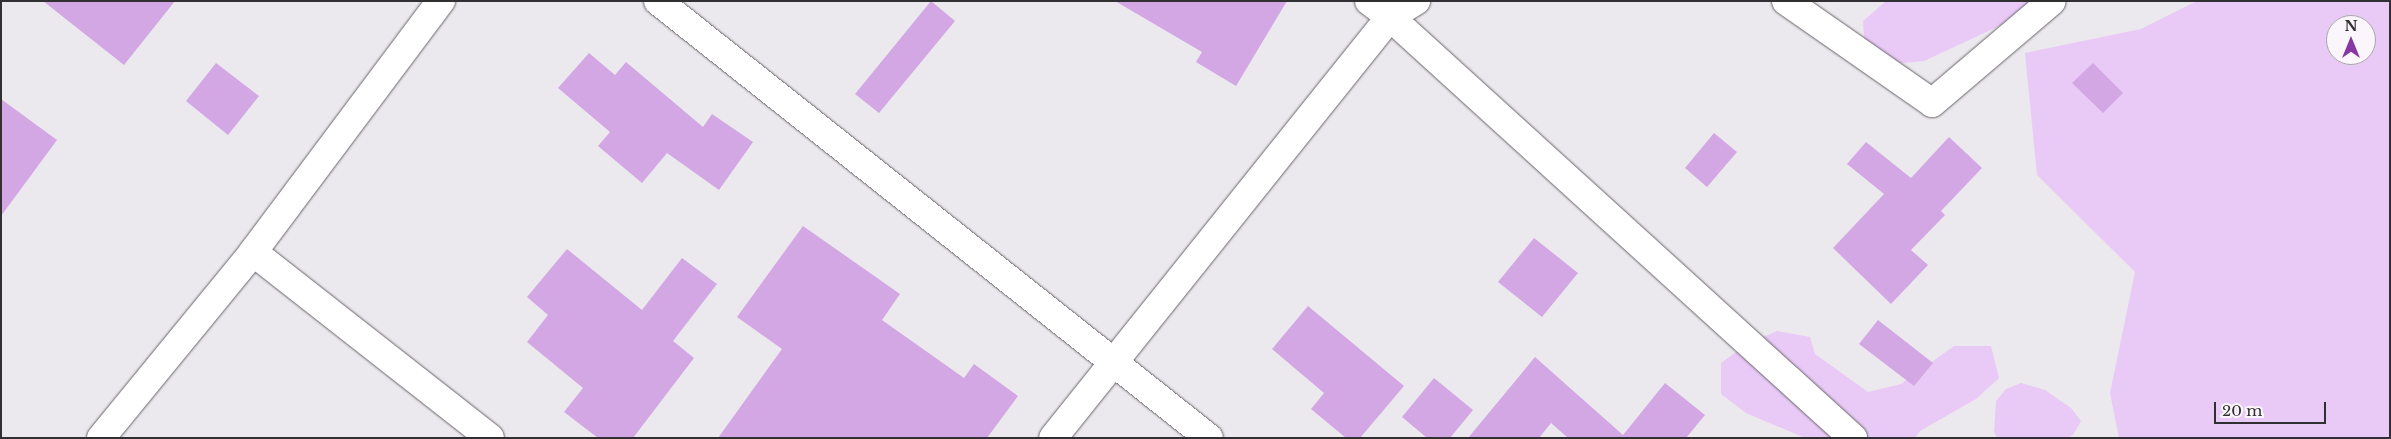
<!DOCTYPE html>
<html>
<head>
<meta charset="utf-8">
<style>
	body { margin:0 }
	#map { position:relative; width:2391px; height:439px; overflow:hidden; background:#ece9ee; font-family:"Libre Baskerville",serif }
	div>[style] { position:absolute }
	.green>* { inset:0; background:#e9c9f6 }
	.building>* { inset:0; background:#d2a7e4 }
	.roads { filter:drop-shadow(0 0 1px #676469) drop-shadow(0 0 1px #676469) }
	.minor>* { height:28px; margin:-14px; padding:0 14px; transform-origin:14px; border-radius:14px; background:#fff }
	span { translate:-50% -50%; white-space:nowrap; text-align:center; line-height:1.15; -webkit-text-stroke:4.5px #faf6fb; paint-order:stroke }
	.frame { position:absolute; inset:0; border:2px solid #302f31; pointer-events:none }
	.north { position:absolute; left:2326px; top:15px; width:50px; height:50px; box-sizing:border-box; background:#faf6fb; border:1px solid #a9a6aa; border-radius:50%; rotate:0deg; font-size:14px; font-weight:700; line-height:20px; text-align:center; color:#302f31 }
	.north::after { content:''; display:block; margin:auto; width:18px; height:22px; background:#8736a5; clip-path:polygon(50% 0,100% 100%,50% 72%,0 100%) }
	.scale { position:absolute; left:2214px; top:402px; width:112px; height:22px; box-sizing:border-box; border:2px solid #302f31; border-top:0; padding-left:6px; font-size:15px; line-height:18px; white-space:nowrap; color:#302f31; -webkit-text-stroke:4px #faf6fb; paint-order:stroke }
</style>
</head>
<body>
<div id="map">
	<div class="green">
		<i style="clip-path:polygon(1886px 1px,2042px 1px,2010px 21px,1924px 61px,1892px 64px,1865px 51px,1863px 21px)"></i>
		<i style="clip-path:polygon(evenodd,2197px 1px,2390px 1px,2390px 438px,2119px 438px,2110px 393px,2135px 272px,2037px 175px,2025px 53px,2141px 29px,2197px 1px,2336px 25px,2366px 25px,2366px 55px,2336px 55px,2336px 25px)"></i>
		<i style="clip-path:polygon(1777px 331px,1810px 337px,1815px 354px,1868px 392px,1901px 384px,1954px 346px,1991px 346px,1999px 378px,1976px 399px,1920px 431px,1915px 438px,1805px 438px,1746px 413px,1721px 394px,1721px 363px,1747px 344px)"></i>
		<i style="clip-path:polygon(2021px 383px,2045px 390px,2071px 408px,2081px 421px,2073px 435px,2068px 438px,1997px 438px,1994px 432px,1996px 401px,2006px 389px)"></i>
	</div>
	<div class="building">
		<i style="clip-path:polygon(43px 1px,175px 1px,124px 65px)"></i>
		<i style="clip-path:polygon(931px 1px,955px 21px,879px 113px,855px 94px)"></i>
		<i style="clip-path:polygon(1115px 1px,1287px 1px,1236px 86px,1196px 62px,1202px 52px)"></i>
		<i style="clip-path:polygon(589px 53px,615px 75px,626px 62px,703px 127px,712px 114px,753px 142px,719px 190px,667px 153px,642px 183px,598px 146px,610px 132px,558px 88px)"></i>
		<i style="clip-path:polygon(216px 63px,259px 96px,228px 135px,186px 101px)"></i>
		<i style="clip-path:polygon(2093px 63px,2123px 93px,2103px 113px,2072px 83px)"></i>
		<i style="clip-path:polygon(1px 99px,57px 140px,1px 216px)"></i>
		<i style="clip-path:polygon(1714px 133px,1737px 152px,1707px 187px,1685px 168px)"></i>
		<i style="clip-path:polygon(1949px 137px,1982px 168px,1941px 211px,1945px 215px,1911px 250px,1928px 265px,1891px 304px,1833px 248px,1884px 194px,1847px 164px,1866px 142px,1911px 178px)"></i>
		<i style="clip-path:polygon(803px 226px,900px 294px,882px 320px,964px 378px,974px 364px,1018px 396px,987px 438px,718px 438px,782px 349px,737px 317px)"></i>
		<i style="clip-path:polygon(1534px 238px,1578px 273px,1542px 317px,1498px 282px)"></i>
		<i style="clip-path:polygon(567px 249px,642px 310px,682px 258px,717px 284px,673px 341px,694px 358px,633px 438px,598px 438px,564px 412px,583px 388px,527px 342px,548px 315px,527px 297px)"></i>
		<i style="clip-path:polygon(1308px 306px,1404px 386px,1360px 438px,1346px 438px,1311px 409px,1324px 393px,1272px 349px)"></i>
		<i style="clip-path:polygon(1878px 320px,1933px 363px,1914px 386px,1859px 344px)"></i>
		<i style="clip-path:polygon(1535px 357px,1623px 435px,1665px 383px,1705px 415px,1686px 438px,1568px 438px,1551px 423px,1539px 438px,1468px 438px)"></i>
		<i style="clip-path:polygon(1434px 378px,1473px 410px,1450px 438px,1427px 438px,1402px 417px)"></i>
	</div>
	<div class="roads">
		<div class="minor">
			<i style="left:658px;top:1px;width:703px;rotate:38.42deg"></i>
			<i style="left:1369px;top:1px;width:26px;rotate:37deg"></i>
			<i style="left:1390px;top:17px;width:626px;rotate:42.28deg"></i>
			<i style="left:1786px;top:1px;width:178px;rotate:34.9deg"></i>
			<i style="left:1932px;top:103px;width:157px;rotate:-40.4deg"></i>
			<i style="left:253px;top:252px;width:301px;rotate:38.1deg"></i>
			<i style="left:101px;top:438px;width:240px;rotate:-50.7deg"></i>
			<i style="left:253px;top:252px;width:314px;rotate:-53.2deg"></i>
			<i style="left:1053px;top:438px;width:539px;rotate:-51.32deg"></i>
			<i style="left:1390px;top:17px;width:31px;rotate:-32deg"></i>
		</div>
	</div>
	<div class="frame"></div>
	<div class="north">N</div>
	<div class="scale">20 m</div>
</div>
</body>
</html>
